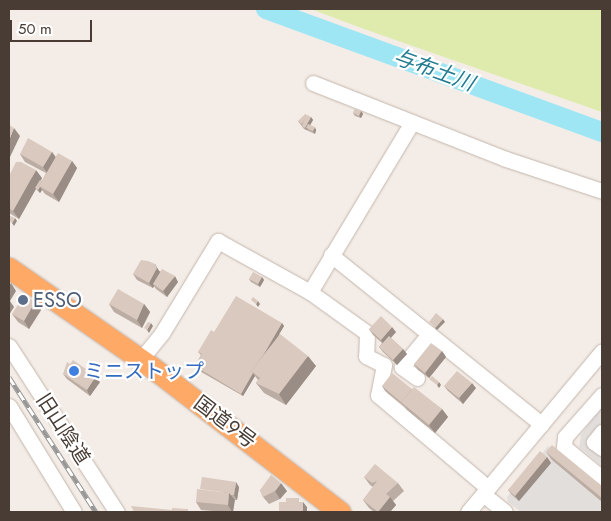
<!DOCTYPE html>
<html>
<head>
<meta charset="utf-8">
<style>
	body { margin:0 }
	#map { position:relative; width:611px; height:521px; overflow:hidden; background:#f4ede7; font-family:Jost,"Noto Sans JP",sans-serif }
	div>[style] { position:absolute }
	.green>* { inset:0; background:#deebad }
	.parking>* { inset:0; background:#e2dedc }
	.river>* { height:20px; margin:-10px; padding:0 10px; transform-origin:10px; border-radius:10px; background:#9fe6f5 }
	.roads { filter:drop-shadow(0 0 1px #c3b5ab) drop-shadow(0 0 1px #c3b5ab) }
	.minor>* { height:15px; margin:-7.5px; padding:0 7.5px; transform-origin:7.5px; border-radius:7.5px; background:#fff }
	.highway>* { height:21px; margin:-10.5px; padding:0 10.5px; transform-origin:10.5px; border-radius:10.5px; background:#ffa967 }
	.rail>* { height:5px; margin-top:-2.5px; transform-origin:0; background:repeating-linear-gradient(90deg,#fff 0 9px,#969696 0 18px); box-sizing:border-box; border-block:1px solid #969696 }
	.wall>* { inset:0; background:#bbada3 }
	.shaded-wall>* { inset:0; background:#998d85 }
	.building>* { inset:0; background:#dac9be }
	.dots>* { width:14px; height:14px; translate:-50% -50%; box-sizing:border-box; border:2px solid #fff; border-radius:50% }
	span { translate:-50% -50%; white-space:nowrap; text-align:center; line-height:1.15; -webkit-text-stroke:4.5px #fff; paint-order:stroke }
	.service-label { font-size:20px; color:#4e5e75 }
	.left { translate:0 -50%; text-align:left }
	.shop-label { font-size:20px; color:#366cbe }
	.street-label { font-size:20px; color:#483c35 }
	.water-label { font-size:21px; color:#227c90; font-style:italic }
	.frame { position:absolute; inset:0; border:10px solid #483c35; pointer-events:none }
	.scale { position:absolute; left:10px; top:20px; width:82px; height:22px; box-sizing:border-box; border:2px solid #483c35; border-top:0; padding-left:6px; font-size:15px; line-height:18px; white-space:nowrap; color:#483c35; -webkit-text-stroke:4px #fff; paint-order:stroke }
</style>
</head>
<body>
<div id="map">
	<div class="green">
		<i style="clip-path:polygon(311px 9px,602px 9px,602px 112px,364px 29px)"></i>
	</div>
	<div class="parking">
		<i style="clip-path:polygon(600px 408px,602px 408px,602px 466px,579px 447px,581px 435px)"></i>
		<i style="clip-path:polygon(548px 446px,602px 490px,602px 512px,521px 512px,508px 502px,507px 497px)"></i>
	</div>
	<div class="river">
		<i style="left:266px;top:9px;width:358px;rotate:20.1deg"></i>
	</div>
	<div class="roads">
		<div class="minor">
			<i style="left:313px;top:83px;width:207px;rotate:21.5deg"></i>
			<i style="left:506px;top:159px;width:101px;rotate:18.4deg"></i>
			<i style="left:331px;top:255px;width:270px;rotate:38.8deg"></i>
			<i style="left:310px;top:292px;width:70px;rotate:35.7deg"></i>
			<i style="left:367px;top:333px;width:23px;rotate:92deg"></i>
			<i style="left:366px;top:356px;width:20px;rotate:27deg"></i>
			<i style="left:384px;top:365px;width:31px;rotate:101deg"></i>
			<i style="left:378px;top:395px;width:144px;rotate:40.2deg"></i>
			<i style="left:9px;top:346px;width:198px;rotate:57deg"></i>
			<i style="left:141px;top:359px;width:33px;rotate:-51deg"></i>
			<i style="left:162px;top:333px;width:108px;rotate:-58.7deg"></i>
			<i style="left:218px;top:241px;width:105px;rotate:29deg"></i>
			<i style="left:310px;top:292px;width:198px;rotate:-59deg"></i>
			<i style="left:417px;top:378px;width:19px;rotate:-144deg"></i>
			<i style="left:402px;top:367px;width:43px;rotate:-50.7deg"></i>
			<i style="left:602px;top:395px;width:56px;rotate:131.4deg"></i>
			<i style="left:565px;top:437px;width:10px;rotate:96deg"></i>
			<i style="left:564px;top:447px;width:49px;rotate:39.2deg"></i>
			<i style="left:9px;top:406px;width:124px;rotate:58.5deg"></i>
			<i style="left:602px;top:432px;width:13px;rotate:129deg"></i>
			<i style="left:594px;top:442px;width:10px;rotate:37deg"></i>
			<i style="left:483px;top:494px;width:28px;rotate:39deg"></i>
			<i style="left:468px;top:512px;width:209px;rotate:-50.2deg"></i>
		</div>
		<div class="highway">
			<i style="left:9px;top:268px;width:175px;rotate:34.8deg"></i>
			<i style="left:153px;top:368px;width:236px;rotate:37.6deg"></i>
		</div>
	</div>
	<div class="rail">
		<i style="left:9px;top:377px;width:161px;rotate:57.2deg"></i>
	</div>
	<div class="wall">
		<i style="clip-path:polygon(361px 111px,363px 114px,361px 118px,355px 116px,353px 113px)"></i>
		<i style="clip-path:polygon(311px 117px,313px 120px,310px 125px,316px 130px,315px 134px,304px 129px,298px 121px)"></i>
		<i style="clip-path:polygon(52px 152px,56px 157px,72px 161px,77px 168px,59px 202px,45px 194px,42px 190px,40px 193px,36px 189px,19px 219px,9px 213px,9px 176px,42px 178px,41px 180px,42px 181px,46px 173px,25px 162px,20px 154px)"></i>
		<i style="clip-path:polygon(160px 271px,178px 282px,167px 297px,156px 289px,154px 286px,153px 288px,137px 280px,133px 274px)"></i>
		<i style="clip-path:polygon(262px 277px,264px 280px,260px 287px,251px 282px,249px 279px)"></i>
		<i style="clip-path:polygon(35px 302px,41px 310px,29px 329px,18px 322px,12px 314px)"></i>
		<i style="clip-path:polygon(109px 304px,144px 304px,150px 312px,142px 328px,114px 312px)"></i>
		<i style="clip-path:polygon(282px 323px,284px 326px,279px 334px,316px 366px,286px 405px,264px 393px,256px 383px,258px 380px,255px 376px,243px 396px,196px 369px,195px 366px,201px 355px,198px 352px,214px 332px)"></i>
		<i style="clip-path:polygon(369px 329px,396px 332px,391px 338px,403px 349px,407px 354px,397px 365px,383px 352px,379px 347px,382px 343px,373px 335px)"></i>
		<i style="clip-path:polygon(442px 351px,446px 357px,429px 378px,418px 370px,414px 364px)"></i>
		<i style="clip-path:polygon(63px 374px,100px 382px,90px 396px,67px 379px)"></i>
		<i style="clip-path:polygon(382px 386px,412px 389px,442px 409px,448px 417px,435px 433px,407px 410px,404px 406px,385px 391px)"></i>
		<i style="clip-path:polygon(444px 386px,476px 388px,463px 404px,448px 391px)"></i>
		<i style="clip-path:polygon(546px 452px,602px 486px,602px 502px,552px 460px)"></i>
		<i style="clip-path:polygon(547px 457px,551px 463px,519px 501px,512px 495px,508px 490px)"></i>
		<i style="clip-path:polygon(364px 477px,398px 483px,404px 491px,393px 501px,396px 505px,390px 512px,374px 512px,369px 508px,363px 500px,373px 487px,370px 485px)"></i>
		<i style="clip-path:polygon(239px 487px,237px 500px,234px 500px,233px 512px,225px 512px,201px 510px,196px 502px)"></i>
		<i style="clip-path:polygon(260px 490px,287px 491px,280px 499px,269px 504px,263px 497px)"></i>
	</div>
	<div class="shaded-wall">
		<i style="clip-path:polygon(361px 111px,363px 114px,361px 118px,359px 116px)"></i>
		<i style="clip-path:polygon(311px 117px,313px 120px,308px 129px,306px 128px,308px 130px,307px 130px,305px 128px)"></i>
		<i style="clip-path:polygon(315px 127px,316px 130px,315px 134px,313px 131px)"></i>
		<i style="clip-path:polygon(14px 128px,20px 136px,9px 159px,9px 140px)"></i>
		<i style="clip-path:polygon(52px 152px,57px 160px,49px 175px,43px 167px)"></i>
		<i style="clip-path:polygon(72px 161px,77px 168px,59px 202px,53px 194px)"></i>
		<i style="clip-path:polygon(36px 170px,42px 178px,19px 219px,13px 211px)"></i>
		<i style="clip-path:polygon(40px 187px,42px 190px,40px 193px,38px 190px)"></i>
		<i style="clip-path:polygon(15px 218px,17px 221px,14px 226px,12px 223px)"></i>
		<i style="clip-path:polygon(155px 264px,161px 274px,153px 284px,154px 286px,153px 288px,149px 283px)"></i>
		<i style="clip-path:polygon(175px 276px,178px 282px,167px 297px,163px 291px)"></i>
		<i style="clip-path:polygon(262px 277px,264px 280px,260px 287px,258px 284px)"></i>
		<i style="clip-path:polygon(11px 283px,16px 291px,10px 301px,14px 307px,9px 315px,9px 286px)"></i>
		<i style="clip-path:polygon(258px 301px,260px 304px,258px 307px,256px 304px)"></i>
		<i style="clip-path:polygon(35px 302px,41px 310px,29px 329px,24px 321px)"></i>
		<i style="clip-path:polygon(144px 304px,150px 312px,142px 328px,137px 320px)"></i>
		<i style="clip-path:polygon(443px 319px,445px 322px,437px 330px,435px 328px)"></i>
		<i style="clip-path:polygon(151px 323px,153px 326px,149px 333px,147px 330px)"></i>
		<i style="clip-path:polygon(282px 323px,284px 326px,256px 374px,253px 372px)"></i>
		<i style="clip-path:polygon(392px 327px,396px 332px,384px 345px,381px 340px)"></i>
		<i style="clip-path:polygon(403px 349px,407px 354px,397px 365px,393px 360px)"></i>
		<i style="clip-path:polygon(442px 351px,446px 357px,429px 378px,425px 373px)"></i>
		<i style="clip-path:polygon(308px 356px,316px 366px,286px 405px,279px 394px)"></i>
		<i style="clip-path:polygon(253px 373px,255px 376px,243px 396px,241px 394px)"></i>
		<i style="clip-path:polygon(96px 376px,100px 382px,90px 396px,87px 390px)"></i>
		<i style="clip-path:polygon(439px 382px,441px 385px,439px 388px,437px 385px)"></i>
		<i style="clip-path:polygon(472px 383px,476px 388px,463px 404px,459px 398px)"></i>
		<i style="clip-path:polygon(442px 409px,448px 417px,435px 433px,429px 425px)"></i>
		<i style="clip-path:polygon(547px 457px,551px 463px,519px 501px,515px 496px)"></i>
		<i style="clip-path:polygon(236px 482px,239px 487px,237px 500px,234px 495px)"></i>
		<i style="clip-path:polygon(281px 483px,287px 491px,280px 499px,275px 491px)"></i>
		<i style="clip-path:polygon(229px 493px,235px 500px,233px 512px,232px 512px,228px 505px)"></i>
		<i style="clip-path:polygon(390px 497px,396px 505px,390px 512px,378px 512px)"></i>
		<i style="clip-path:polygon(303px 502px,307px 507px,307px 512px,303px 512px)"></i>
	</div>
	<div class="building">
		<i style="clip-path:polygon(355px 108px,361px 111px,359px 116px,353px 113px)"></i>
		<i style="clip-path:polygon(305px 114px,311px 117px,305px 128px,302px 126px,305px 118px,302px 124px,298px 121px)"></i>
		<i style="clip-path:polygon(308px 124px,315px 127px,313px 131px,306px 128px)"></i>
		<i style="clip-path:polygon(9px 125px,14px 128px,9px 140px)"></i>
		<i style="clip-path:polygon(28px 138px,52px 152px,43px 167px,20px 154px)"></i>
		<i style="clip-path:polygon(58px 153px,72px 161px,53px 194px,39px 186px)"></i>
		<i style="clip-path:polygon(16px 162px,21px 162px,36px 170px,13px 211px,9px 208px,9px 176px)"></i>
		<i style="clip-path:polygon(40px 180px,42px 181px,39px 186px,40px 187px,38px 190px,35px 188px)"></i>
		<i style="clip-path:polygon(10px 216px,15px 218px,12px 223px,9px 221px,9px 218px)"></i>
		<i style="clip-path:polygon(141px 260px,148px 261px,155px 264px,157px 268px,149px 283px,133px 274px)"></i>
		<i style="clip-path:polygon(162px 269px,175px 276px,163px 291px,153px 284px)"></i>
		<i style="clip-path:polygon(253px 272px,262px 277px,258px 284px,249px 279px)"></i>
		<i style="clip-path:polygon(118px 289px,144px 304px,137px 320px,109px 304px)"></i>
		<i style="clip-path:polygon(24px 295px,35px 302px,24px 321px,12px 314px)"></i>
		<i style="clip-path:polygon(236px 296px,282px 323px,264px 354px,251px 371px,253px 373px,241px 394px,195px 366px,202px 354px,198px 352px,211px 330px,214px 332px)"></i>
		<i style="clip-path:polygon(253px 297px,258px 301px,256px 304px,251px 300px)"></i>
		<i style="clip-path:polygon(436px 313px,443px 319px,435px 328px,429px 322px)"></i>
		<i style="clip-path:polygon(381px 316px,392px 327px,381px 340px,369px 329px)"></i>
		<i style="clip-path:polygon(148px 322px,151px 323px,147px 330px,144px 328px)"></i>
		<i style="clip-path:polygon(280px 334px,308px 356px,279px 394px,256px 383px,260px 378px,251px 371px)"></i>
		<i style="clip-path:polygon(389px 336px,403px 349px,393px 360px,379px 347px)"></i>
		<i style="clip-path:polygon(431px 343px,442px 351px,425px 373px,414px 364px)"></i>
		<i style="clip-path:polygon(73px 360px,96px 376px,87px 390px,63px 374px,67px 362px,70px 364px)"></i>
		<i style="clip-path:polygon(457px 371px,472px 383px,459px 398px,444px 386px)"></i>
		<i style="clip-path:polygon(392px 373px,412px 389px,401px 402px,382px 386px)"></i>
		<i style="clip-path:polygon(432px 376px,439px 382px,437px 385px,429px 379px)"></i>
		<i style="clip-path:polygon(414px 387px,442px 409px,429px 425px,401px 402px)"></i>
		<i style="clip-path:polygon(552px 445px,602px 486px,602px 498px,546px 452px)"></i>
		<i style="clip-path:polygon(540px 451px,547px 457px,515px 496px,508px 490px)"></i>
		<i style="clip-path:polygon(375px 464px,398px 483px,386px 494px,390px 497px,378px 512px,363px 500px,377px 481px,372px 483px,364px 477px)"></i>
		<i style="clip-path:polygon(271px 475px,281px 483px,275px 491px,263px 497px,260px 490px)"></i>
		<i style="clip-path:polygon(202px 477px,236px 482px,234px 495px,231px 495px,229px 493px,200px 489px)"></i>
		<i style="clip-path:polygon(197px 489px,229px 493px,228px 505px,196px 502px)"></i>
		<i style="clip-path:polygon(286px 498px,299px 498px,299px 502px,303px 502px,303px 512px,279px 512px,279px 502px,286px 502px)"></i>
		<i style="clip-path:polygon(131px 506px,172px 510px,172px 512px,134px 512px)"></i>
		<i style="clip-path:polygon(172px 508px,188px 509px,188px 512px,172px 512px)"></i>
	</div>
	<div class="dots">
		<i style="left:23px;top:300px;background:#5c6f8a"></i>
		<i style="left:74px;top:371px;background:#3f7fe0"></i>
	</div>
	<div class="service-label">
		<span class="left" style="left:33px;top:300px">ESSO</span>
	</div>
	<div class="shop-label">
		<span class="left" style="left:84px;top:371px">ミニストップ</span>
	</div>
	<div class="street-label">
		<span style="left:225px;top:422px;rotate:37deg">国道9号</span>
		<span style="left:63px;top:429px;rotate:57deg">旧山陰道</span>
	</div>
	<div class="water-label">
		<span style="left:434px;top:70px;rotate:20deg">与布土川</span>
	</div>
	<div class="frame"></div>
	<div class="scale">50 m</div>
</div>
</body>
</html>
